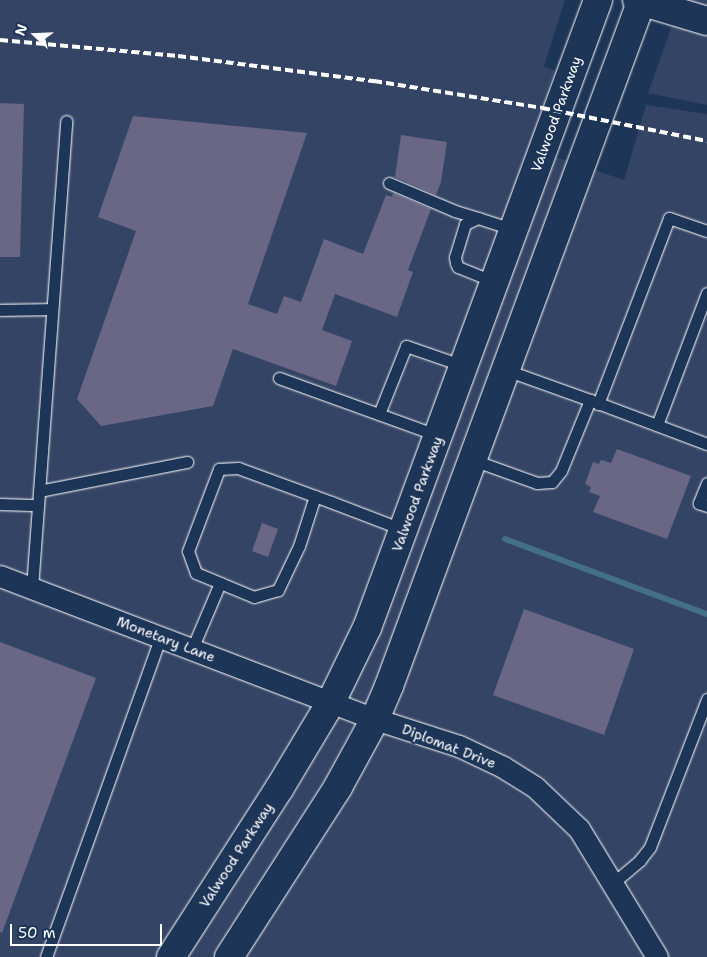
<!DOCTYPE html>
<html>
<head>
<meta charset="utf-8">
<style>
	body { margin:0 }
	#map { position:relative; width:707px; height:957px; overflow:hidden; background:#1d3557; font-family:"Shantell Sans",sans-serif }
	div>[style] { position:absolute }
	.built>* { inset:0; background:#344465 }
	.stream>* { height:6px; margin:-3px; padding:0 3px; transform-origin:3px; border-radius:3px; background:#436f87 }
	.building>* { inset:0; background:#6a6786 }
	.roads { filter:drop-shadow(0 0 1px #fff) drop-shadow(0 0 1px #fff) }
	.service>* { height:11px; margin:-5.5px; padding:0 5.5px; transform-origin:5.5px; border-radius:5.5px; background:#1d3557 }
	.minor>* { height:21px; margin:-10.5px; padding:0 10.5px; transform-origin:10.5px; border-radius:10.5px; background:#1d3557 }
	.secondary>* { height:28px; margin:-14px; padding:0 14px; transform-origin:14px; border-radius:14px; background:#1d3557 }
	.rail>* { height:4px; margin-top:-2px; transform-origin:0; background:repeating-linear-gradient(90deg,#fff 0 8px,transparent 0 12px) }
	span { translate:-50% -50%; white-space:nowrap; text-align:center; line-height:1.15; -webkit-text-stroke:4.5px #1d3557; paint-order:stroke }
	.street-label { font-size:14px; color:#fff }
	.north { position:absolute; left:10px; top:10px; width:50px; height:50px; -webkit-text-stroke:4px #1d3557; paint-order:stroke; rotate:290deg; font-size:14px; font-weight:700; line-height:20px; text-align:center; color:#fff }
	.north::after { content:''; display:block; margin:auto; width:18px; height:22px; background:#fff; clip-path:polygon(50% 0,100% 100%,50% 72%,0 100%) }
	.scale { position:absolute; left:10px; top:924px; width:152px; height:22px; box-sizing:border-box; border:2px solid #fff; border-top:0; padding-left:6px; font-size:15px; line-height:18px; white-space:nowrap; color:#fff; -webkit-text-stroke:4px #1d3557; paint-order:stroke }
</style>
</head>
<body>
<div id="map">
	<div class="built">
		<i style="clip-path:polygon(0 0,565px 0,544px 66px,555px 71px,529px 148px,624px 180px,646px 105px,707px 114px,707px 957px,0 957px)"></i>
		<i style="clip-path:polygon(681px 0,707px 0,707px 105px,648px 93px)"></i>
	</div>
	<div class="stream">
		<i style="left:505px;top:539px;width:215px;rotate:20.4deg"></i>
	</div>
	<div class="building">
		<i style="clip-path:polygon(0 103px,24px 104px,20px 257px,0 257px)"></i>
		<i style="clip-path:polygon(133px 116px,307px 133px,248px 304px,277px 314px,284px 296px,301px 302px,324px 239px,363px 254px,386px 195px,392px 197px,393px 193px,431px 209px,408px 270px,413px 272px,397px 317px,335px 294px,322px 330px,352px 341px,336px 386px,233px 349px,213px 406px,101px 426px,77px 399px,136px 231px,98px 217px)"></i>
		<i style="clip-path:polygon(401px 135px,447px 142px,441px 182px,436px 195px,395px 177px)"></i>
		<i style="clip-path:polygon(617px 449px,691px 476px,667px 539px,593px 512px,600px 496px,589px 492px,591px 487px,585px 484px,593px 462px,599px 464px,601px 460px,611px 463px)"></i>
		<i style="clip-path:polygon(262px 523px,278px 529px,268px 557px,252px 551px)"></i>
		<i style="clip-path:polygon(524px 609px,634px 649px,604px 735px,493px 695px)"></i>
		<i style="clip-path:polygon(0 642px,96px 678px,2px 933px,0 932px)"></i>
	</div>
	<div class="roads">
		<div class="service">
			<i style="left:389px;top:183px;width:72px;rotate:23deg"></i>
			<i style="left:455px;top:211px;width:24px;rotate:17deg"></i>
			<i style="left:495px;top:282px;width:40px;rotate:-158deg"></i>
			<i style="left:458px;top:267px;width:4px;rotate:-117deg"></i>
			<i style="left:456px;top:263px;width:6px;rotate:-99deg"></i>
			<i style="left:455px;top:257px;width:34px;rotate:-73deg"></i>
			<i style="left:465px;top:224px;width:14px;rotate:-25deg"></i>
			<i style="left:478px;top:218px;width:38px;rotate:18deg"></i>
			<i style="left:0;top:310px;width:52px;rotate:-1.1deg"></i>
			<i style="left:506px;top:370px;width:89px;rotate:19.7deg"></i>
			<i style="left:279px;top:378px;width:170px;rotate:19.9deg"></i>
			<i style="left:598px;top:404px;width:199px;rotate:-69.1deg"></i>
			<i style="left:669px;top:218px;width:40px;rotate:18.9deg"></i>
			<i style="left:379px;top:414px;width:73px;rotate:-68.3deg"></i>
			<i style="left:406px;top:346px;width:61px;rotate:19deg"></i>
			<i style="left:657px;top:425px;width:141px;rotate:-69.3deg"></i>
			<i style="left:473px;top:460px;width:68px;rotate:19.8deg"></i>
			<i style="left:537px;top:483px;width:15px;rotate:-4deg"></i>
			<i style="left:552px;top:482px;width:14px;rotate:-51deg"></i>
			<i style="left:561px;top:471px;width:77px;rotate:-67.8deg"></i>
			<i style="left:590px;top:400px;width:125px;rotate:20.6deg"></i>
			<i style="left:707px;top:483px;width:22px;rotate:112deg"></i>
			<i style="left:699px;top:503px;width:9px;rotate:21deg"></i>
			<i style="left:39px;top:491px;width:151px;rotate:-11.1deg"></i>
			<i style="left:315px;top:496px;width:52px;rotate:107.7deg"></i>
			<i style="left:299px;top:546px;width:49px;rotate:115.5deg"></i>
			<i style="left:278px;top:590px;width:25px;rotate:164deg"></i>
			<i style="left:254px;top:597px;width:63px;rotate:-157.5deg"></i>
			<i style="left:196px;top:573px;width:23px;rotate:-110deg"></i>
			<i style="left:188px;top:551px;width:88px;rotate:-69.3deg"></i>
			<i style="left:219px;top:469px;width:19px;rotate:-3deg"></i>
			<i style="left:238px;top:468px;width:99px;rotate:20.1deg"></i>
			<i style="left:331px;top:502px;width:78px;rotate:21deg"></i>
			<i style="left:0;top:504px;width:38px;rotate:2deg"></i>
			<i style="left:32px;top:588px;width:468px;rotate:-85.8deg"></i>
			<i style="left:192px;top:649px;width:72px;rotate:-67deg"></i>
			<i style="left:613px;top:883px;width:35px;rotate:-40deg"></i>
			<i style="left:640px;top:860px;width:16px;rotate:-52deg"></i>
			<i style="left:650px;top:847px;width:159px;rotate:-68.9deg"></i>
			<i style="left:46px;top:957px;width:339px;rotate:-70.3deg"></i>
		</div>
		<div class="minor">
			<i style="left:0;top:576px;width:401px;rotate:20.9deg"></i>
			<i style="left:375px;top:719px;width:88px;rotate:17.8deg"></i>
			<i style="left:459px;top:746px;width:49px;rotate:25.5deg"></i>
			<i style="left:503px;top:767px;width:38px;rotate:32deg"></i>
			<i style="left:535px;top:787px;width:61px;rotate:43.7deg"></i>
			<i style="left:579px;top:829px;width:150px;rotate:58.6deg"></i>
		</div>
		<div class="secondary">
			<i style="left:637px;top:0;width:73px;rotate:16.7deg"></i>
			<i style="left:171px;top:957px;width:200px;rotate:-57.3deg"></i>
			<i style="left:279px;top:789px;width:101px;rotate:-59.1deg"></i>
			<i style="left:331px;top:702px;width:82px;rotate:-64.1deg"></i>
			<i style="left:367px;top:628px;width:669px;rotate:-69.8deg"></i>
			<i style="left:229px;top:957px;width:202px;rotate:-57.3deg"></i>
			<i style="left:338px;top:787px;width:77px;rotate:-61.4deg"></i>
			<i style="left:375px;top:719px;width:36px;rotate:-67deg"></i>
			<i style="left:389px;top:686px;width:731px;rotate:-69.76deg"></i>
		</div>
	</div>
	<div class="rail">
		<i style="left:0;top:40px;width:179px;rotate:5.1deg"></i>
		<i style="left:178px;top:56px;width:198px;rotate:7.3deg"></i>
		<i style="left:374px;top:81px;width:170px;rotate:9.1deg"></i>
		<i style="left:542px;top:108px;width:168px;rotate:11.3deg"></i>
	</div>
	<div class="street-label">
		<span style="left:556px;top:114px;rotate:-70deg">Valwood Parkway</span>
		<span style="left:417px;top:494px;rotate:-70deg">Valwood Parkway</span>
		<span style="left:166px;top:639px;rotate:21deg">Monetary Lane</span>
		<span style="left:449px;top:746px;rotate:21deg">Diplomat Drive</span>
		<span style="left:236px;top:855px;rotate:-57deg">Valwood Parkway</span>
	</div>
	<div class="north">N</div>
	<div class="scale">50 m</div>
</div>
</body>
</html>
